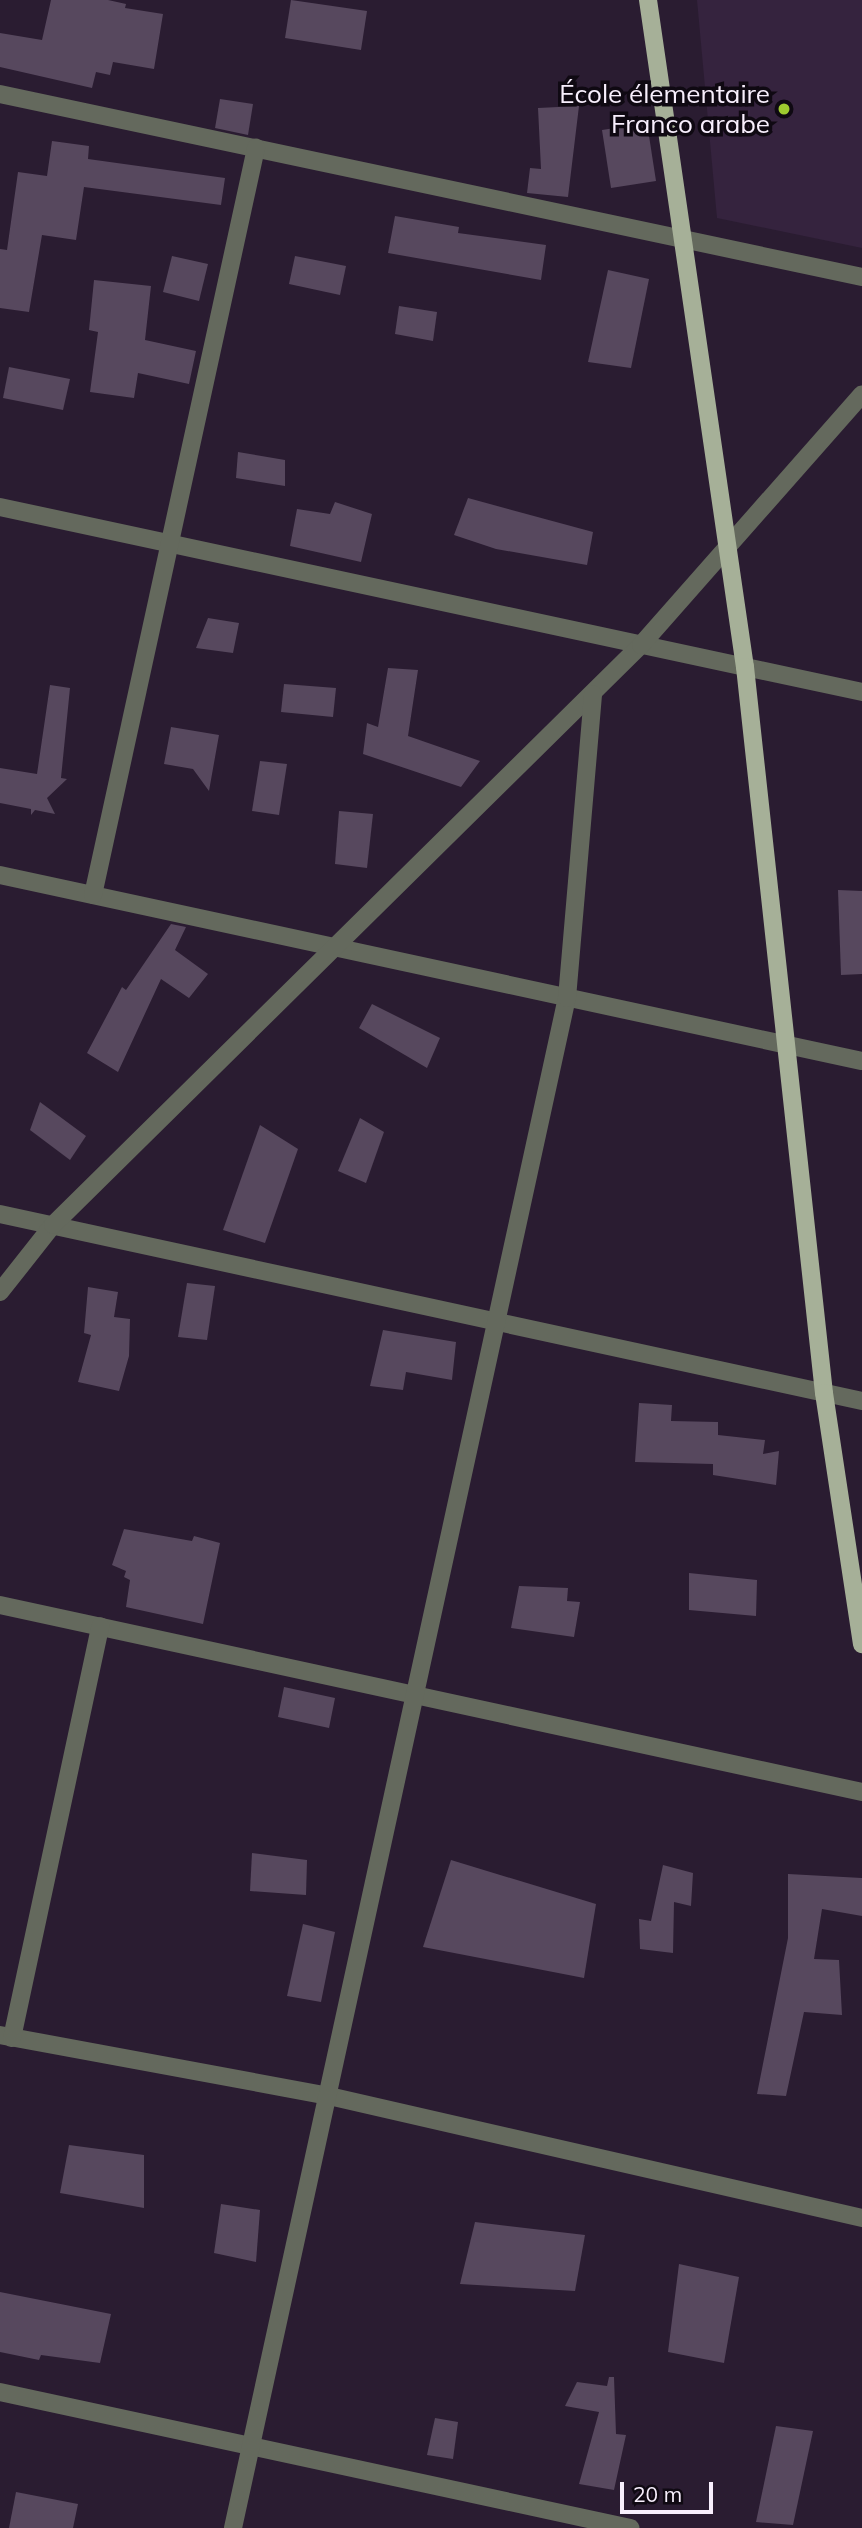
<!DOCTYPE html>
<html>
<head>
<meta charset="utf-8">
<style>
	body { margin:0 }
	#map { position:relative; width:862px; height:2528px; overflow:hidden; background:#2a1c31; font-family:Mulish,sans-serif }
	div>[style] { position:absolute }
	.built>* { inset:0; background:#35233e }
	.building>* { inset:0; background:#57485e }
	.street>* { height:18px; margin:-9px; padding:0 9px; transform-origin:9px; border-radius:9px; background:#64695d }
	.primary>* { height:18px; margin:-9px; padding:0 9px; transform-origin:9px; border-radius:9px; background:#a6b098 }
	.dots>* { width:19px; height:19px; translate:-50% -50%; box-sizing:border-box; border:4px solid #0f0912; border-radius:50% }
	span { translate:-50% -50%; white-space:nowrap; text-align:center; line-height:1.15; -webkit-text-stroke:7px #0f0912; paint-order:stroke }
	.poi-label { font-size:26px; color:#f8effd }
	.right { translate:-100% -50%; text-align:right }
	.scale { position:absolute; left:620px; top:2482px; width:93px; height:32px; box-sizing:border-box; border:4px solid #f8effd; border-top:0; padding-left:9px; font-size:21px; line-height:24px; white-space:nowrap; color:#f8effd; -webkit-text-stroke:5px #0f0912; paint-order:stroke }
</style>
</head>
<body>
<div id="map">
	<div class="built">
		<i style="clip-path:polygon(697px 0,862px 0,862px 248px,717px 218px)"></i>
	</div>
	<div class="building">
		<i style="clip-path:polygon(51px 0,108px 0,126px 4px,125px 8px,163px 14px,154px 69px,113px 62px,110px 75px,96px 72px,92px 88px,0 67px,0 33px,42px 40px)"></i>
		<i style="clip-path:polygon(291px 0,367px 11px,361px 50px,285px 38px)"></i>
		<i style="clip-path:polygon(220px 99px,253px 104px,248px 135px,215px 128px)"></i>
		<i style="clip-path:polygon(579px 106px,568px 197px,527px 193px,530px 168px,541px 169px,538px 108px)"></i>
		<i style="clip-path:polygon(647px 123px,656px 181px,611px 188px,602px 130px)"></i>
		<i style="clip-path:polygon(52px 141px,89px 146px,88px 159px,225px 178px,221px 205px,84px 187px,76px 240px,42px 235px,29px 312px,0 308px,0 249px,7px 250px,18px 172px,47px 176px)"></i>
		<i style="clip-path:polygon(395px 216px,459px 227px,458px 233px,546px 245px,541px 280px,388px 253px)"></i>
		<i style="clip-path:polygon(172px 256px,208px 264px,199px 301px,163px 292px)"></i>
		<i style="clip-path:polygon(295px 256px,346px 266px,340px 295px,289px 284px)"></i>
		<i style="clip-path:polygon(608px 270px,649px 279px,631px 368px,588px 362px)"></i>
		<i style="clip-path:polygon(94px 280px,151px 286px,145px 340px,196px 351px,189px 384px,138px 373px,134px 398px,90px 392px,98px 332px,89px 330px)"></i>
		<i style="clip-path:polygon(399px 306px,437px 312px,433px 341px,395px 334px)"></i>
		<i style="clip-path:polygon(9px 367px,70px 379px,63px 410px,3px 398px)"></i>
		<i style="clip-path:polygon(238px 452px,285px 460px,285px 486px,236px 478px)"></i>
		<i style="clip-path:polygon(468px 498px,593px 532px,587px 565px,496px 549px,454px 535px)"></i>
		<i style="clip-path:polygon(335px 502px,372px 514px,361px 562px,290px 546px,297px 509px,330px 514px)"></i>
		<i style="clip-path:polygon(208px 618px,239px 623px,233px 653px,196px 648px)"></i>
		<i style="clip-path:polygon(388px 668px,418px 670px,408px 736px,480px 761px,461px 787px,363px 754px,367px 723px,378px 727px)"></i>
		<i style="clip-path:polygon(284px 684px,336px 688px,333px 717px,281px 712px)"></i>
		<i style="clip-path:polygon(50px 685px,70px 688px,61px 778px,67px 779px,47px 798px,55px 814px,35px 810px,31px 815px,31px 809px,0 803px,0 768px,37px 774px)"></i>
		<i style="clip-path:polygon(171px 727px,219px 735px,209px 791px,193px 769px,164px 764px)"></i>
		<i style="clip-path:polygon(260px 761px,287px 764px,279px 815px,252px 811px)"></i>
		<i style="clip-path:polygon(339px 811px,373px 814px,367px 868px,335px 864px)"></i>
		<i style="clip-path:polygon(838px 890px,862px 891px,862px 974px,841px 975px)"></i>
		<i style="clip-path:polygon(171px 924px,186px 927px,175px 950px,208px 974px,189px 998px,161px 979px,118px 1072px,87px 1053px,122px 987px,126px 990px)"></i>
		<i style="clip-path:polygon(372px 1004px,440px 1038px,427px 1068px,359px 1028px)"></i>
		<i style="clip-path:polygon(40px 1102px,86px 1136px,70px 1160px,30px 1130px)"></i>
		<i style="clip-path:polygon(360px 1118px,384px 1132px,366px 1183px,338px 1171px)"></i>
		<i style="clip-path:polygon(260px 1125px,298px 1149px,265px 1243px,223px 1230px)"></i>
		<i style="clip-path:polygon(187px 1283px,215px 1286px,207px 1340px,178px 1337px)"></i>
		<i style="clip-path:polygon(88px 1287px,118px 1292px,114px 1317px,130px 1319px,129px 1356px,119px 1391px,78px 1382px,91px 1335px,84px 1333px)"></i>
		<i style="clip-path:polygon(383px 1330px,456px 1342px,452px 1380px,406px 1372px,403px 1390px,370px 1386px)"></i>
		<i style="clip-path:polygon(639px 1403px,672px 1405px,671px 1421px,718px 1422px,718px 1435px,765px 1440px,763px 1454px,779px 1451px,776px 1485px,713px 1475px,713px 1464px,635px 1462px)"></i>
		<i style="clip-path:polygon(124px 1529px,192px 1541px,194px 1536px,220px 1543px,203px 1624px,126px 1607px,130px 1580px,124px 1577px,126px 1571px,112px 1565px)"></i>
		<i style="clip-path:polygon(689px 1573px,757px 1580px,756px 1616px,689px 1610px)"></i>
		<i style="clip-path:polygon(519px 1586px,568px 1588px,567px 1601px,580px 1602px,574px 1637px,511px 1628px)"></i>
		<i style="clip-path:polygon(284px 1687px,335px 1698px,329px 1728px,278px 1717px)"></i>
		<i style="clip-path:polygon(252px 1853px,307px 1860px,306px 1895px,250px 1891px)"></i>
		<i style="clip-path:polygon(451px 1860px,596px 1904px,584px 1978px,423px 1947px)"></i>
		<i style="clip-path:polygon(663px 1865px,693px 1873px,691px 1906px,674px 1902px,673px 1953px,640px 1949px,639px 1919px,651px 1921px)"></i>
		<i style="clip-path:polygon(788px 1874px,862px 1878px,862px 1916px,822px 1909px,814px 1959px,839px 1960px,842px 2015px,804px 2012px,786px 2096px,757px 2094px,788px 1938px)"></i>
		<i style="clip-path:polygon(303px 1924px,335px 1932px,321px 2002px,287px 1996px)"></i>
		<i style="clip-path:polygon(69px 2145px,144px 2155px,144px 2208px,60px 2193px)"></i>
		<i style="clip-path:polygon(221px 2204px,260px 2210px,256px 2262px,214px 2253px)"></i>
		<i style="clip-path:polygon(475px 2222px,585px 2235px,575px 2291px,460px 2284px)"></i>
		<i style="clip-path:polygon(679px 2264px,739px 2277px,724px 2363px,668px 2352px)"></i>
		<i style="clip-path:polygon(0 2292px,111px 2314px,100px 2363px,41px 2355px,39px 2360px,0 2352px)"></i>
		<i style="clip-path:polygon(609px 2377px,614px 2377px,616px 2434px,626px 2435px,614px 2490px,579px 2484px,599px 2412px,565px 2406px,577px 2382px,607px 2386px)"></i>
		<i style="clip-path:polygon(435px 2418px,458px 2422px,453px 2459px,427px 2455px)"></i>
		<i style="clip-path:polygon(776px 2426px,813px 2431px,793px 2525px,756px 2522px)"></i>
		<i style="clip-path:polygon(16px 2492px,78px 2504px,73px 2528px,9px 2528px)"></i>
	</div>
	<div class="street">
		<i style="left:0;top:94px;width:881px;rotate:11.99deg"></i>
		<i style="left:0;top:507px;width:882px;rotate:12.11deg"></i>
		<i style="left:0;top:875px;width:882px;rotate:12.18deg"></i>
		<i style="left:93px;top:895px;width:765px;rotate:-77.69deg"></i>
		<i style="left:0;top:1214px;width:882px;rotate:12.24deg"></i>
		<i style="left:0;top:1292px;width:85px;rotate:-51.7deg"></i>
		<i style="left:53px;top:1225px;width:826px;rotate:-44.61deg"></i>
		<i style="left:641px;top:645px;width:334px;rotate:-48.6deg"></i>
		<i style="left:0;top:1605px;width:882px;rotate:12.24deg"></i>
		<i style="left:0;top:2035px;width:335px;rotate:10.5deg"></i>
		<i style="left:329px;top:2096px;width:547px;rotate:12.89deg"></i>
		<i style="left:12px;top:2038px;width:421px;rotate:-77.9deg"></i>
		<i style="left:0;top:2392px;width:645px;rotate:12.18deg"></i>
		<i style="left:233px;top:2528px;width:1566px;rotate:-77.69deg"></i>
		<i style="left:567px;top:998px;width:305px;rotate:-85.1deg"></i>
	</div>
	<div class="primary">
		<i style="left:648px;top:0;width:674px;rotate:81.73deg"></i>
		<i style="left:745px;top:667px;width:730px;rotate:83.79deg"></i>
		<i style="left:824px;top:1393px;width:254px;rotate:81.4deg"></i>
	</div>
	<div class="dots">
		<i style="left:784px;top:109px;background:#9eca2f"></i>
	</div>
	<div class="poi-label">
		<span class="right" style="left:770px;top:109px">École élementaire<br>Franco arabe</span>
	</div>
	<div class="scale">20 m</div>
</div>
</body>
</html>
